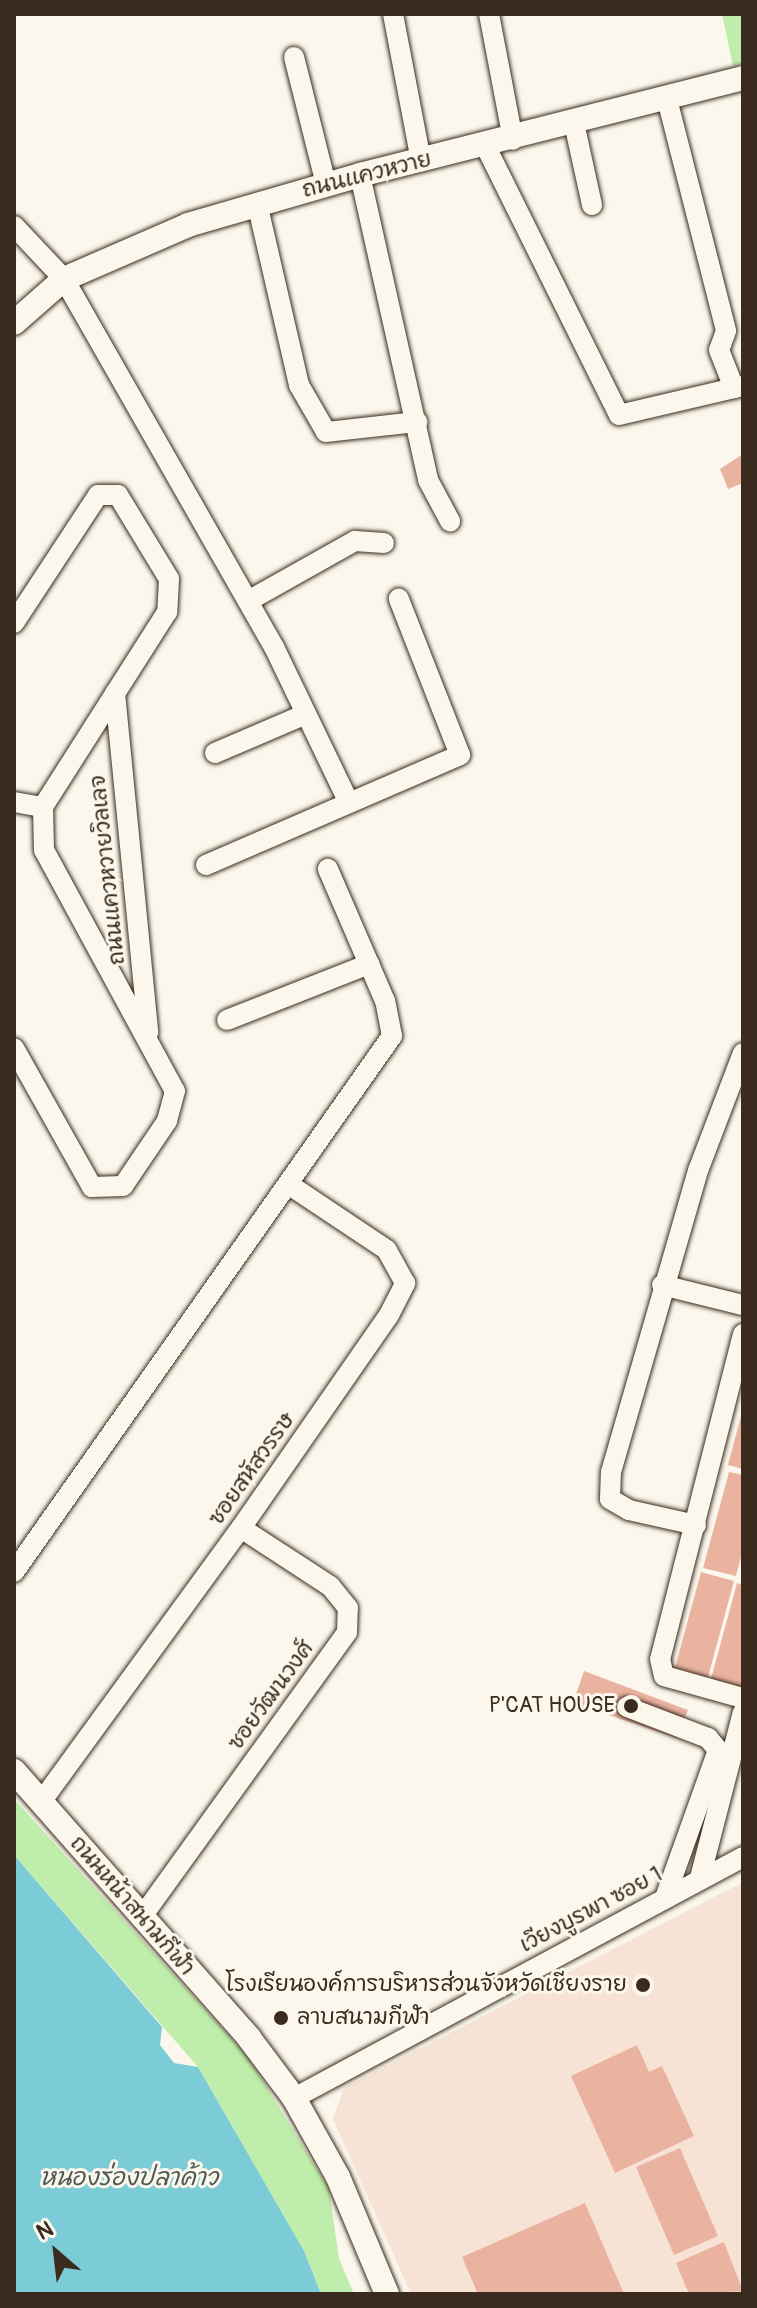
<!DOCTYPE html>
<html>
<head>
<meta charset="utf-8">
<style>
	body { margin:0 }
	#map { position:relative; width:757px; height:2308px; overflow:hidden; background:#fbf7ec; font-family:Pangolin,"Playpen Sans Thai",sans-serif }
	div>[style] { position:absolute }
	.built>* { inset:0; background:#f6e3d5 }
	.green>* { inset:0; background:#bfedab }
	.water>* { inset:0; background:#7bccd6 }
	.building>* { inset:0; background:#eab3a0 }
	.roads { filter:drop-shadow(0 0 2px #3b2a1e) drop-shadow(0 0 2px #3b2a1e) }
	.minor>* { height:20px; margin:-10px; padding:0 10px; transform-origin:10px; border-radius:10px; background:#fbf7ec }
	.tertiary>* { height:24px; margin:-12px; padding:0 12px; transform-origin:12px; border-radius:12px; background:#fbf7ec }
	.dots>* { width:22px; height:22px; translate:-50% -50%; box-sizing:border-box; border:4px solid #fbf7ec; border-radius:50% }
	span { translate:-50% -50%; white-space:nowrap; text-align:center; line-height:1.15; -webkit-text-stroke:6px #fbf7ec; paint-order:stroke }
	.street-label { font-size:22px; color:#3b2a1e }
	.poi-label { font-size:22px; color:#3b2a1e }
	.right { translate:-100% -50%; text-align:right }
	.left { translate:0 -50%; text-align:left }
	.water-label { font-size:24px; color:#4e5b55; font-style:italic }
	.frame { position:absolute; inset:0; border:16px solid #3b2a1e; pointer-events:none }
	.north { position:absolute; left:16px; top:2212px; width:80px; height:80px; -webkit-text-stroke:6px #fbf7ec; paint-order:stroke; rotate:332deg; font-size:22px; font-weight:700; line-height:32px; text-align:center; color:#3b2a1e }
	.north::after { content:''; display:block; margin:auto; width:28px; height:36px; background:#3b2a1e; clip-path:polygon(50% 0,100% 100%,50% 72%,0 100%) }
</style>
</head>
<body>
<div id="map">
	<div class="built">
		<i style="clip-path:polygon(743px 1882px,743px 2294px,411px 2294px,333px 2119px,344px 2088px)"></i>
	</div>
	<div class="green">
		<i style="clip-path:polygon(722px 14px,743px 14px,743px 63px,733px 66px)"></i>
		<i style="clip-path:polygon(14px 1799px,249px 2058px,329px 2189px,339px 2259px,354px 2294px,321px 2294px,304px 2251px,198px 2067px,14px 1855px)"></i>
	</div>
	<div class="water">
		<i style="clip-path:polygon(14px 1855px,162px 2027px,160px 2045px,174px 2063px,198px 2067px,304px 2251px,321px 2294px,14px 2294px)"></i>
	</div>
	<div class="building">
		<i style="clip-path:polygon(743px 454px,743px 483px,728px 489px,720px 469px)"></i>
		<i style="clip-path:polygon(742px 1412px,743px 1412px,743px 1469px,728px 1465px)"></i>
		<i style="clip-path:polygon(729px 1472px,743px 1475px,743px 1549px,736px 1576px,703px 1568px)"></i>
		<i style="clip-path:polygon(701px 1572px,734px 1581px,708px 1677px,675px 1668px)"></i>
		<i style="clip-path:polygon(737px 1583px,743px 1585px,743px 1688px,711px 1679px)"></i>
		<i style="clip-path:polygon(584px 1671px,688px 1710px,677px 1738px,573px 1703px)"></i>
		<i style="clip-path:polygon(637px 2045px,649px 2072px,662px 2066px,694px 2136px,615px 2173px,571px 2076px)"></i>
		<i style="clip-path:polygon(680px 2148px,718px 2236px,674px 2255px,636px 2167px)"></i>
		<i style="clip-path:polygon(585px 2203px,624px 2294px,478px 2294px,462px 2257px)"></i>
		<i style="clip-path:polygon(724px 2242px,743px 2291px,689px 2294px,676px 2263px)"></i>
	</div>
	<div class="roads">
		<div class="minor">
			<i style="left:393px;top:14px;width:150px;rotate:79.2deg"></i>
			<i style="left:489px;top:14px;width:128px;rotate:79.2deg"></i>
			<i style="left:294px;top:57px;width:131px;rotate:75.9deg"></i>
			<i style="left:667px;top:99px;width:239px;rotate:75.7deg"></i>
			<i style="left:726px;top:331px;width:20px;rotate:110deg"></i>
			<i style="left:719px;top:350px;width:41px;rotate:68.5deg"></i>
			<i style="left:574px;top:123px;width:84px;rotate:77.6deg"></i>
			<i style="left:486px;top:147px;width:299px;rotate:63.6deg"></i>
			<i style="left:619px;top:415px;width:127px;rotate:-13.2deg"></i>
			<i style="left:360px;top:175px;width:312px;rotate:77.4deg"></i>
			<i style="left:428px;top:480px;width:47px;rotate:61.8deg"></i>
			<i style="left:257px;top:203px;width:187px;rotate:77deg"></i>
			<i style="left:299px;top:385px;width:54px;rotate:60.1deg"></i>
			<i style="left:326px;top:432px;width:92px;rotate:-6.3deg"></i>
			<i style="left:14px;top:226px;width:73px;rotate:46.7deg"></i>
			<i style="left:64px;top:279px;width:424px;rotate:60.3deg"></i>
			<i style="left:274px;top:647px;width:173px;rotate:64.3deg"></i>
			<i style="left:248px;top:601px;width:123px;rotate:-29.3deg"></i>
			<i style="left:355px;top:541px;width:29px;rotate:4deg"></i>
			<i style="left:14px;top:623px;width:153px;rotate:-56.7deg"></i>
			<i style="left:98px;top:495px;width:20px"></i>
			<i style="left:118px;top:495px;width:98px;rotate:58.7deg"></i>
			<i style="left:169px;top:579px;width:33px;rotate:93deg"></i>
			<i style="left:167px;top:612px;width:231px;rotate:122.5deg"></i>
			<i style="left:43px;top:807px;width:43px;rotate:88.7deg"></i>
			<i style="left:44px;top:850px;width:274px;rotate:61.5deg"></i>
			<i style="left:175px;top:1091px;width:31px;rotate:105deg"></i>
			<i style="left:167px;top:1121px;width:78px;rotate:124.1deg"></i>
			<i style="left:123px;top:1186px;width:31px;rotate:178deg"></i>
			<i style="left:92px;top:1187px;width:159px;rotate:-119.3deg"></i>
			<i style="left:115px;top:693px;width:341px;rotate:84.4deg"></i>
			<i style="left:215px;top:753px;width:99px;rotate:-23.2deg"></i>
			<i style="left:14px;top:802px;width:29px;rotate:10deg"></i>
			<i style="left:206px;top:865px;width:277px;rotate:-23.4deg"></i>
			<i style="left:460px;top:755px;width:168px;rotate:-111.4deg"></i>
			<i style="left:227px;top:1020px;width:153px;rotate:-21.5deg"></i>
			<i style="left:662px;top:1285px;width:83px;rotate:13.9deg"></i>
			<i style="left:743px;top:1334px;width:335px;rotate:104.3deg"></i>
			<i style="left:660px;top:1659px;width:17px;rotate:77deg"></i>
			<i style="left:664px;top:1676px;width:82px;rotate:15.6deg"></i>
			<i style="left:696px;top:1525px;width:69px;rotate:-167.4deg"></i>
			<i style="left:629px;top:1510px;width:22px;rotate:-150deg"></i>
			<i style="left:610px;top:1499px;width:27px;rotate:-88deg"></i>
			<i style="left:611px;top:1472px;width:316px;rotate:-73.9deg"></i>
			<i style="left:699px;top:1168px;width:123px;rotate:-69.1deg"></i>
			<i style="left:14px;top:1572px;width:656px;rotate:-54.81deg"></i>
			<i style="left:392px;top:1036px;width:36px;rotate:-101deg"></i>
			<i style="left:385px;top:1001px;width:144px;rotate:-113.4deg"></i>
			<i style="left:627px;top:1707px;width:87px;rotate:20.9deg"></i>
			<i style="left:708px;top:1738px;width:16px;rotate:50deg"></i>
			<i style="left:718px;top:1750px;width:157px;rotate:109.7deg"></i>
			<i style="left:41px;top:1802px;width:339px;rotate:-53.9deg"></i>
			<i style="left:241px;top:1528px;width:259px;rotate:-55.2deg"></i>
			<i style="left:389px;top:1315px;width:36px;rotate:-63deg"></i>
			<i style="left:405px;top:1283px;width:38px;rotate:-119deg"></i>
			<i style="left:387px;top:1250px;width:115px;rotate:-146.3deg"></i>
			<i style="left:700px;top:1878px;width:171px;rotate:-75.5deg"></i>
			<i style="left:141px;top:1918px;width:352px;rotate:-54.2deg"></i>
			<i style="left:347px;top:1632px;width:24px;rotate:-88deg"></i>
			<i style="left:348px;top:1608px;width:28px;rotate:-129deg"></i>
			<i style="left:330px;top:1586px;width:106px;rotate:-146.9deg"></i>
			<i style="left:294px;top:2098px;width:510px;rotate:-28.22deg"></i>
		</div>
		<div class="tertiary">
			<i style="left:14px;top:323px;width:67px;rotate:-41.3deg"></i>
			<i style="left:64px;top:279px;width:135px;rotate:-23.5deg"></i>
			<i style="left:188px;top:225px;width:179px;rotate:-16.2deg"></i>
			<i style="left:360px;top:175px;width:395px;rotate:-14.2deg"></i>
			<i style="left:14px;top:1771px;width:356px;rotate:48.6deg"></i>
			<i style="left:249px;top:2038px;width:75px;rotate:53.1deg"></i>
			<i style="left:294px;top:2098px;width:90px;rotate:60.9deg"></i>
			<i style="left:338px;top:2177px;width:127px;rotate:67.3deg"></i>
		</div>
	</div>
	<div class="dots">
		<i style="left:631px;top:1706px;background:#3b2a1e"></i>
		<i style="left:643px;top:1985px;background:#3b2a1e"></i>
		<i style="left:281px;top:2018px;background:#3b2a1e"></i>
	</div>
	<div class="street-label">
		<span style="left:367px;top:175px;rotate:-14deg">ถนนแควหวาย</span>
		<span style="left:108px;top:870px;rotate:-96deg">ถนนแควหวายวิลเลจ</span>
		<span style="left:252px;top:1469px;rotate:-55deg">ซอยสหัสวรรษ</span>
		<span style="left:271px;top:1696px;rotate:-54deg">ซอยวัฒนวงศ์</span>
		<span style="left:132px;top:1906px;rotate:49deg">ถนนหน้าสนามกีฬา</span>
		<span style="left:591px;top:1910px;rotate:-28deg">เวียงบูรพา ซอย 1</span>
	</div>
	<div class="poi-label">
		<span class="right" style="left:615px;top:1706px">P'CAT HOUSE</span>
		<span class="right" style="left:627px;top:1985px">โรงเรียนองค์การบริหารส่วนจังหวัดเชียงราย</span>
		<span class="left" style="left:297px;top:2018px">ลาบสนามกีฬา</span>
	</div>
	<div class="water-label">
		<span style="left:129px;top:2178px">หนองร่องปลาค้าว</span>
	</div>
	<div class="frame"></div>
	<div class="north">N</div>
</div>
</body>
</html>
